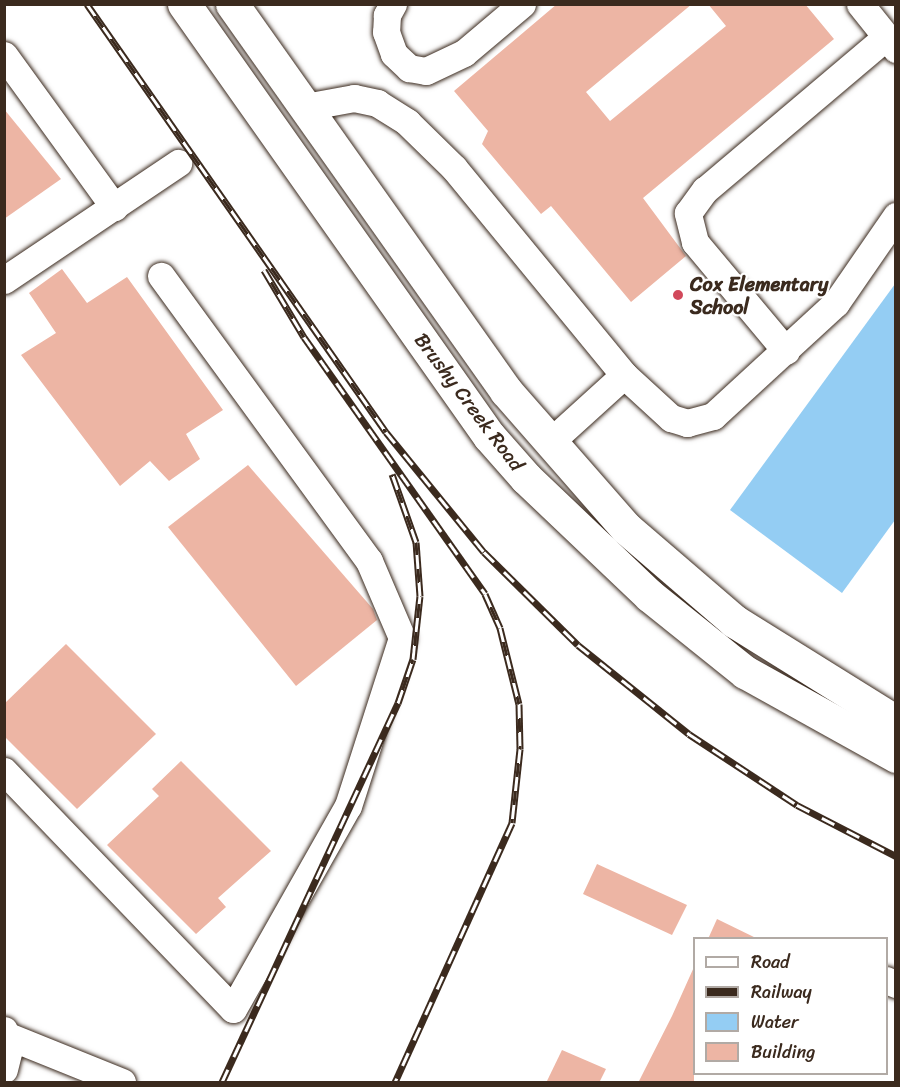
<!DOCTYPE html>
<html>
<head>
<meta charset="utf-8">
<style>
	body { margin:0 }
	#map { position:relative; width:900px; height:1087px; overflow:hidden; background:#fff; font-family:Sriracha,sans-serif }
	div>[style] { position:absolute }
	.water>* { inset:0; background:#94cdf3 }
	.building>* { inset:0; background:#edb5a4 }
	.roads { filter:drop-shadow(0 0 2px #3b2a1e) drop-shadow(0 0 2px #3b2a1e) }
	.minor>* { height:27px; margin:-13.5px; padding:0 13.5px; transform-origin:13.5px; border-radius:13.5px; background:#fff }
	.major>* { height:33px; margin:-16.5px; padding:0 16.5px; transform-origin:16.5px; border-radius:16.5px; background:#fff }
	.rail>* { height:7px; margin-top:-3.5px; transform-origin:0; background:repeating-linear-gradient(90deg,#fff 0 14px,#3b2a1e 0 28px); box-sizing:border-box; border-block:2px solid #3b2a1e }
	.dots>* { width:16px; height:16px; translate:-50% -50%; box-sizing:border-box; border:3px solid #fff; border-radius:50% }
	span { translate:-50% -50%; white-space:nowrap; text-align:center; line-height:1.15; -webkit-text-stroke:4.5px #fff; paint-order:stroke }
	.poi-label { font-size:20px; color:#3b2a1e; font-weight:700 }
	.left { translate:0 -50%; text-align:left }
	.street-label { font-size:20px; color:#3b2a1e }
	.frame { position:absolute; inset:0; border:6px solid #3b2a1e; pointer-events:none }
	.legend { position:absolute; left:693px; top:937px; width:195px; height:138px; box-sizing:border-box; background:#fff; border:2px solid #b1aaa5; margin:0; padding:8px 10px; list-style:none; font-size:18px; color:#3b2a1e }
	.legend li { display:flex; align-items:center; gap:12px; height:30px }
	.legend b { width:30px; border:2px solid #b1aaa5 }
</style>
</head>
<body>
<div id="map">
	<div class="water">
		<i style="clip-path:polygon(895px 284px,895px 520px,842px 593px,730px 510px)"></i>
	</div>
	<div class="building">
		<i style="clip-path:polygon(557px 4px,692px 4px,586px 92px,610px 121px,726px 26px,708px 4px,805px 4px,834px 39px,643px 198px,686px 256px,631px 302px,551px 206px,541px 214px,482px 144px,488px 131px,454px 91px)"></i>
		<i style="clip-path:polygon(4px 109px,61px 179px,4px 219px)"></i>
		<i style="clip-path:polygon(62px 269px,87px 303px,127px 277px,223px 410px,186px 434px,200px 459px,169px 481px,150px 461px,120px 486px,21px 355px,56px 333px,29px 293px)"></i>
		<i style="clip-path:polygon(248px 465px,373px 609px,377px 620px,296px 686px,168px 527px)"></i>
		<i style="clip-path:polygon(66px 644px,156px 734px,77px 809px,4px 736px,4px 704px)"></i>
		<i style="clip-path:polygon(181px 761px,271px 851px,218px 898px,226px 907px,196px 934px,107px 845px,159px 796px,152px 789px)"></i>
		<i style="clip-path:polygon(597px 864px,687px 905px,672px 935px,583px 894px)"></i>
		<i style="clip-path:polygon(717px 919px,758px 939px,708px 939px)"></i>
		<i style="clip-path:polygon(694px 967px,694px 1083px,638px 1083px,672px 1016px)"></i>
		<i style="clip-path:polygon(562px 1050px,606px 1069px,599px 1083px,546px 1083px)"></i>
	</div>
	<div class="roads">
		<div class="minor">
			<i style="left:393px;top:4px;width:13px;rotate:119deg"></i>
			<i style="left:387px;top:15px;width:17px;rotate:93deg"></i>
			<i style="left:386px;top:32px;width:23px;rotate:70deg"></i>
			<i style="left:394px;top:54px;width:21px;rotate:43deg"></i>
			<i style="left:409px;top:68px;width:17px;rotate:10deg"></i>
			<i style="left:426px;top:71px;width:42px;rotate:-25.3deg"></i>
			<i style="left:464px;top:53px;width:76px;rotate:-40.2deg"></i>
			<i style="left:860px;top:4px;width:58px;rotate:51.3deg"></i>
			<i style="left:4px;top:55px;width:188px;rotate:54.1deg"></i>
			<i style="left:305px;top:107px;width:50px;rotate:-10.4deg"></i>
			<i style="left:354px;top:98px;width:24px;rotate:12deg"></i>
			<i style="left:377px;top:103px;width:36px;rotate:32deg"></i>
			<i style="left:407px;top:122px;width:66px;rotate:44.4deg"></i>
			<i style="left:454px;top:168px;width:268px;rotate:50.6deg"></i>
			<i style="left:624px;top:375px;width:100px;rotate:137.8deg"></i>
			<i style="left:4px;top:280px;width:210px;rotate:-33.9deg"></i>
			<i style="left:786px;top:351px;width:142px;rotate:-129.9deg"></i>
			<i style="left:695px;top:242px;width:30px;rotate:-104deg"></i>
			<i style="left:688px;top:213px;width:29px;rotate:-54deg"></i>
			<i style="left:705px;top:190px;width:237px;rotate:-40.2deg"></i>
			<i style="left:624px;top:375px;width:64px;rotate:42.5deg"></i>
			<i style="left:671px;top:418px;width:17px;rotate:17deg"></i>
			<i style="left:687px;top:423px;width:27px;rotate:-15deg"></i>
			<i style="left:713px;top:416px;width:167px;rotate:-42.6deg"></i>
			<i style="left:836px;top:303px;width:106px;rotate:-55.4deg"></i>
			<i style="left:4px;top:771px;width:330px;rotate:46.1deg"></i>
			<i style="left:233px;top:1009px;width:233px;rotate:-60.5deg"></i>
			<i style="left:348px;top:806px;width:176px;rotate:-72.2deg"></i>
			<i style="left:402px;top:638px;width:84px;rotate:-113.2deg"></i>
			<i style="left:369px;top:561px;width:353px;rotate:-126.1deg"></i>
			<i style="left:886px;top:980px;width:11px;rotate:22deg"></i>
			<i style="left:4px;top:1030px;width:20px;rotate:75deg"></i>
			<i style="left:9px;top:1049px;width:21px;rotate:104deg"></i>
			<i style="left:8px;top:1036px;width:123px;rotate:22deg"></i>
		</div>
		<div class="major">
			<i style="left:184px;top:4px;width:529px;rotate:54.78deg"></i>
			<i style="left:489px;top:436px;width:56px;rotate:48.6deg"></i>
			<i style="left:526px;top:478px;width:171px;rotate:43.6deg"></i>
			<i style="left:650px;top:596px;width:122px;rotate:38.7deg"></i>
			<i style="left:745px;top:672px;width:173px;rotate:29.1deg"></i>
			<i style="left:232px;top:4px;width:474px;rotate:54.7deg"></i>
			<i style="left:506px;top:391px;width:182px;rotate:48.8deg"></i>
			<i style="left:626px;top:528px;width:143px;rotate:40.7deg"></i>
			<i style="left:734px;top:621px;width:191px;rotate:31.9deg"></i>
		</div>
	</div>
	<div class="rail">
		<i style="left:87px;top:4px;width:522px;rotate:55.06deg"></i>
		<i style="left:386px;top:432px;width:155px;rotate:50.8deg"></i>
		<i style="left:484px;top:552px;width:132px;rotate:44.7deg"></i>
		<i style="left:578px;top:645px;width:142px;rotate:38.7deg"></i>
		<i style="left:689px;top:734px;width:129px;rotate:33.3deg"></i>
		<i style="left:797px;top:805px;width:111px;rotate:27.3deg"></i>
		<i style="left:264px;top:270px;width:78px;rotate:59.2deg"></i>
		<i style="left:304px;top:337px;width:314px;rotate:54.8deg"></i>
		<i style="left:485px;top:594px;width:37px;rotate:66deg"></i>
		<i style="left:500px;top:628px;width:78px;rotate:76deg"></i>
		<i style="left:519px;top:704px;width:45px;rotate:88.7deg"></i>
		<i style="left:520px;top:749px;width:74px;rotate:96.2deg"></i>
		<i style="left:512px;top:823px;width:284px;rotate:114.3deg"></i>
		<i style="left:222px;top:1082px;width:418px;rotate:-65.1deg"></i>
		<i style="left:398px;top:703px;width:46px;rotate:-71.2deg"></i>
		<i style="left:413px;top:659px;width:63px;rotate:-83.7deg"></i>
		<i style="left:420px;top:596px;width:54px;rotate:-94.2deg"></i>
		<i style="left:416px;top:542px;width:72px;rotate:-109.4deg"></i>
	</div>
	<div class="dots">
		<i style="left:678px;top:295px;background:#d1495b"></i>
	</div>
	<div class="poi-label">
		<span class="left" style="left:690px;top:296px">Cox Elementary<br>School</span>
	</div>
	<div class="street-label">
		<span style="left:469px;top:402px;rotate:53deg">Brushy Creek Road</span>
	</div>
	<div class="frame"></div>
	<ul class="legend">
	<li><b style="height:8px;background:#fff"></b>Road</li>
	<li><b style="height:8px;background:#3b2a1e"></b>Railway</li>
	<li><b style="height:16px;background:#94cdf3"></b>Water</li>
	<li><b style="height:16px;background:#edb5a4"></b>Building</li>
	</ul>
</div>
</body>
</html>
